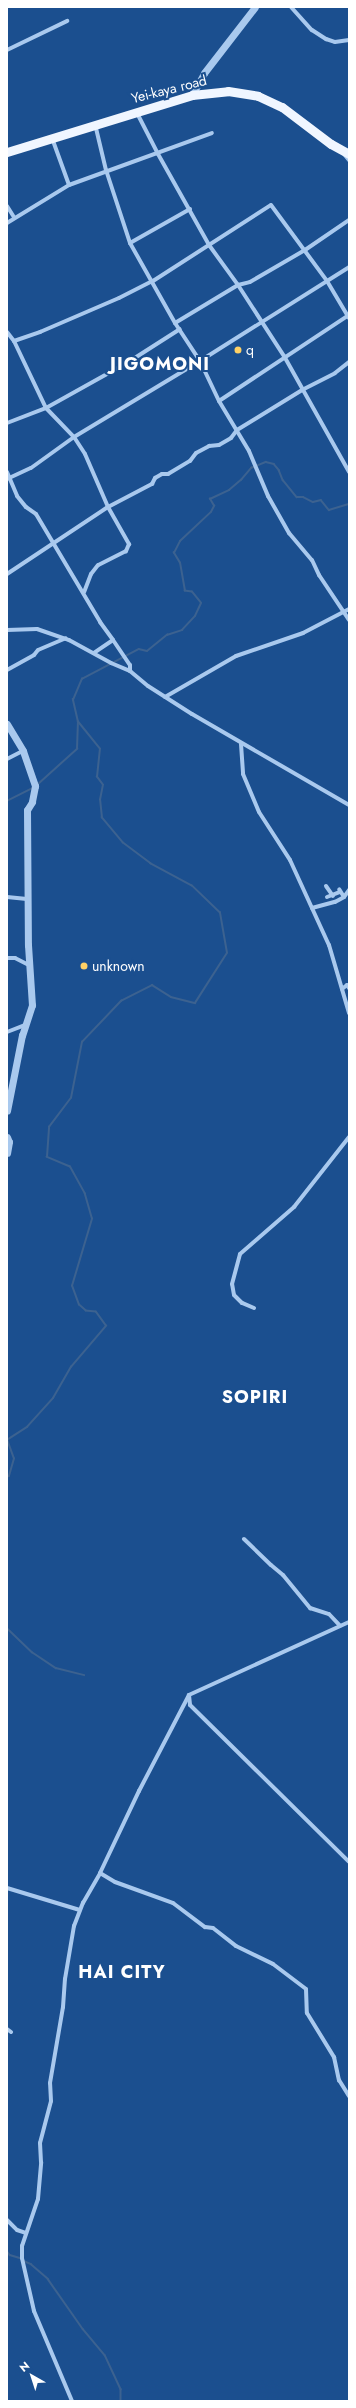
<!DOCTYPE html>
<html>
<head>
<meta charset="utf-8">
<style>
	body { margin:0 }
	#map { position:relative; width:356px; height:2408px; overflow:hidden; background:#1b4f8f; font-family:Jost,sans-serif }
	div>[style] { position:absolute }
	.stream>* { height:1.5px; margin:-0.75px; padding:0 0.75px; transform-origin:0.75px; border-radius:0.75px; background:#3c6290 }
	.minor>* { height:4px; margin:-2px; padding:0 2px; transform-origin:2px; border-radius:2px; background:#a9c9ee }
	.tertiary>* { height:7px; margin:-3.5px; padding:0 3.5px; transform-origin:3.5px; border-radius:3.5px; background:#a9c9ee }
	.primary>* { height:9px; margin:-4.5px; padding:0 4.5px; transform-origin:4.5px; border-radius:4.5px; background:#f0f6ff }
	.dots>* { width:11px; height:11px; translate:-50% -50%; box-sizing:border-box; border:2px solid #1b4f8f; border-radius:50% }
	span { translate:-50% -50%; white-space:nowrap; text-align:center; line-height:1.15; -webkit-text-stroke:4px #1b4f8f; paint-order:stroke }
	.street-label { font-size:14px; color:#fff }
	.poi-label { font-size:14px; color:#fff }
	.left { translate:0 -50%; text-align:left }
	.district-label { font-size:18px; color:#fff; font-weight:700; letter-spacing:1px }
	.frame { position:absolute; inset:0; border:8px solid #fff; pointer-events:none }
	.north { position:absolute; left:12px; top:2356px; width:40px; height:40px; -webkit-text-stroke:3px #1b4f8f; paint-order:stroke; rotate:321deg; font-size:11px; font-weight:700; line-height:16px; text-align:center; color:#fff }
	.north::after { content:''; display:block; margin:auto; width:14px; height:18px; background:#fff; clip-path:polygon(50% 0,100% 100%,50% 72%,0 100%) }
</style>
</head>
<body>
<div id="map">
	<div class="stream">
		<i style="left:37px;top:785px;width:54px;rotate:-42deg"></i>
		<i style="left:77px;top:749px;width:27px;rotate:-88deg"></i>
		<i style="left:78px;top:722px;width:23px;rotate:-103deg"></i>
		<i style="left:73px;top:700px;width:23px;rotate:-67deg"></i>
		<i style="left:82px;top:679px;width:64px;rotate:-27.8deg"></i>
		<i style="left:139px;top:649px;width:8px;rotate:14deg"></i>
		<i style="left:147px;top:651px;width:26px;rotate:-39deg"></i>
		<i style="left:167px;top:635px;width:16px;rotate:-18deg"></i>
		<i style="left:182px;top:630px;width:19px;rotate:-47deg"></i>
		<i style="left:195px;top:616px;width:14px;rotate:-65deg"></i>
		<i style="left:201px;top:603px;width:14px;rotate:-129deg"></i>
		<i style="left:192px;top:592px;width:7px;rotate:-172deg"></i>
		<i style="left:185px;top:591px;width:28px;rotate:-100deg"></i>
		<i style="left:180px;top:563px;width:12px;rotate:-121deg"></i>
		<i style="left:174px;top:553px;width:13px;rotate:-63deg"></i>
		<i style="left:180px;top:541px;width:42px;rotate:-43.1deg"></i>
		<i style="left:211px;top:512px;width:7px;rotate:-63deg"></i>
		<i style="left:214px;top:506px;width:8px;rotate:-120deg"></i>
		<i style="left:210px;top:499px;width:21px;rotate:-25deg"></i>
		<i style="left:229px;top:490px;width:16px;rotate:-40deg"></i>
		<i style="left:241px;top:480px;width:16px;rotate:-50deg"></i>
		<i style="left:251px;top:468px;width:16px;rotate:-22deg"></i>
		<i style="left:266px;top:462px;width:8px;rotate:14deg"></i>
		<i style="left:274px;top:464px;width:8px;rotate:50deg"></i>
		<i style="left:279px;top:470px;width:11px;rotate:68deg"></i>
		<i style="left:283px;top:480px;width:22px;rotate:51deg"></i>
		<i style="left:297px;top:497px;width:6px"></i>
		<i style="left:303px;top:497px;width:11px;rotate:27deg"></i>
		<i style="left:313px;top:502px;width:8px;rotate:-14deg"></i>
		<i style="left:321px;top:500px;width:13px;rotate:51deg"></i>
		<i style="left:329px;top:510px;width:21px;rotate:-17deg"></i>
		<i style="left:7px;top:801px;width:28px;rotate:-27deg"></i>
		<i style="left:7px;top:1477px;width:2px;rotate:-27deg"></i>
		<i style="left:9px;top:1476px;width:18px;rotate:-74deg"></i>
		<i style="left:14px;top:1459px;width:20px;rotate:-110deg"></i>
		<i style="left:7px;top:1440px;width:24px;rotate:-33deg"></i>
		<i style="left:27px;top:1427px;width:39px;rotate:-48deg"></i>
		<i style="left:53px;top:1398px;width:36px;rotate:-60deg"></i>
		<i style="left:71px;top:1367px;width:54px;rotate:-49.5deg"></i>
		<i style="left:106px;top:1326px;width:17px;rotate:-126deg"></i>
		<i style="left:96px;top:1312px;width:10px;rotate:-174deg"></i>
		<i style="left:86px;top:1311px;width:9px;rotate:-139deg"></i>
		<i style="left:79px;top:1305px;width:20px;rotate:-110deg"></i>
		<i style="left:72px;top:1286px;width:70px;rotate:-73.4deg"></i>
		<i style="left:92px;top:1219px;width:26px;rotate:-106deg"></i>
		<i style="left:85px;top:1194px;width:31px;rotate:-119deg"></i>
		<i style="left:70px;top:1167px;width:25px;rotate:-157deg"></i>
		<i style="left:47px;top:1157px;width:30px;rotate:-86deg"></i>
		<i style="left:49px;top:1127px;width:36px;rotate:-53deg"></i>
		<i style="left:71px;top:1098px;width:57px;rotate:-78.9deg"></i>
		<i style="left:82px;top:1042px;width:57px;rotate:-46.4deg"></i>
		<i style="left:121px;top:1001px;width:35px;rotate:-27deg"></i>
		<i style="left:152px;top:985px;width:22px;rotate:32deg"></i>
		<i style="left:171px;top:997px;width:25px;rotate:14deg"></i>
		<i style="left:195px;top:1003px;width:59px;rotate:-57.4deg"></i>
		<i style="left:227px;top:953px;width:41px;rotate:-99.9deg"></i>
		<i style="left:220px;top:913px;width:39px;rotate:-136deg"></i>
		<i style="left:192px;top:886px;width:47px;rotate:-151.8deg"></i>
		<i style="left:151px;top:864px;width:35px;rotate:-143deg"></i>
		<i style="left:123px;top:843px;width:33px;rotate:-130deg"></i>
		<i style="left:102px;top:818px;width:18px;rotate:-96deg"></i>
		<i style="left:100px;top:800px;width:15px;rotate:-79deg"></i>
		<i style="left:103px;top:785px;width:10px;rotate:-127deg"></i>
		<i style="left:97px;top:777px;width:28px;rotate:-84deg"></i>
		<i style="left:100px;top:749px;width:35px;rotate:-129deg"></i>
		<i style="left:7px;top:1628px;width:35px;rotate:44deg"></i>
		<i style="left:32px;top:1652px;width:29px;rotate:34deg"></i>
		<i style="left:56px;top:1668px;width:29px;rotate:14deg"></i>
		<i style="left:7px;top:2251px;width:5px;rotate:53deg"></i>
		<i style="left:10px;top:2255px;width:10px;rotate:17deg"></i>
		<i style="left:24px;top:2261px;width:8px;rotate:23deg"></i>
		<i style="left:31px;top:2264px;width:23px;rotate:41deg"></i>
		<i style="left:48px;top:2279px;width:61px;rotate:55deg"></i>
		<i style="left:83px;top:2329px;width:34px;rotate:50deg"></i>
		<i style="left:105px;top:2355px;width:38px;rotate:65deg"></i>
		<i style="left:121px;top:2389px;width:12px;rotate:90deg"></i>
	</div>
	<div class="minor">
		<i style="left:291px;top:7px;width:31px;rotate:48deg"></i>
		<i style="left:312px;top:30px;width:17px;rotate:33deg"></i>
		<i style="left:326px;top:39px;width:9px;rotate:18deg"></i>
		<i style="left:335px;top:42px;width:14px;rotate:-8deg"></i>
		<i style="left:7px;top:50px;width:67px;rotate:-25.8deg"></i>
		<i style="left:137px;top:113px;width:46px;rotate:62.9deg"></i>
		<i style="left:158px;top:154px;width:104px;rotate:60.7deg"></i>
		<i style="left:209px;top:245px;width:49px;rotate:54.1deg"></i>
		<i style="left:238px;top:285px;width:85px;rotate:57.1deg"></i>
		<i style="left:284px;top:356px;width:133px;rotate:60.7deg"></i>
		<i style="left:95px;top:124px;width:47px;rotate:76.6deg"></i>
		<i style="left:106px;top:170px;width:77px;rotate:71.8deg"></i>
		<i style="left:130px;top:243px;width:92px;rotate:60.6deg"></i>
		<i style="left:175px;top:323px;width:45px;rotate:56.7deg"></i>
		<i style="left:200px;top:361px;width:44px;rotate:64.6deg"></i>
		<i style="left:219px;top:401px;width:58px;rotate:59deg"></i>
		<i style="left:249px;top:451px;width:49px;rotate:67.1deg"></i>
		<i style="left:268px;top:496px;width:43px;rotate:60.4deg"></i>
		<i style="left:289px;top:533px;width:35px;rotate:50deg"></i>
		<i style="left:312px;top:560px;width:17px;rotate:65deg"></i>
		<i style="left:319px;top:575px;width:54px;rotate:56.3deg"></i>
		<i style="left:52px;top:138px;width:50px;rotate:70.1deg"></i>
		<i style="left:344px;top:154px;width:8px;rotate:50deg"></i>
		<i style="left:7px;top:206px;width:13px;rotate:58deg"></i>
		<i style="left:7px;top:223px;width:73px;rotate:-31.5deg"></i>
		<i style="left:69px;top:185px;width:152px;rotate:-20deg"></i>
		<i style="left:130px;top:243px;width:69px;rotate:-29.5deg"></i>
		<i style="left:175px;top:323px;width:74px;rotate:-31.1deg"></i>
		<i style="left:238px;top:285px;width:12px;rotate:-14deg"></i>
		<i style="left:250px;top:282px;width:64px;rotate:-30.2deg"></i>
		<i style="left:305px;top:250px;width:53px;rotate:-34.3deg"></i>
		<i style="left:7px;top:332px;width:11px;rotate:52deg"></i>
		<i style="left:14px;top:341px;width:74px;rotate:64.5deg"></i>
		<i style="left:46px;top:408px;width:40px;rotate:46deg"></i>
		<i style="left:74px;top:437px;width:20px;rotate:57deg"></i>
		<i style="left:85px;top:454px;width:58px;rotate:66.5deg"></i>
		<i style="left:108px;top:507px;width:43px;rotate:60.4deg"></i>
		<i style="left:129px;top:544px;width:8px;rotate:113deg"></i>
		<i style="left:126px;top:551px;width:31px;rotate:153deg"></i>
		<i style="left:98px;top:565px;width:11px;rotate:128deg"></i>
		<i style="left:91px;top:574px;width:19px;rotate:111deg"></i>
		<i style="left:14px;top:341px;width:28px;rotate:-19deg"></i>
		<i style="left:40px;top:332px;width:86px;rotate:-23.3deg"></i>
		<i style="left:119px;top:298px;width:38px;rotate:-27deg"></i>
		<i style="left:153px;top:281px;width:140px;rotate:-32.8deg"></i>
		<i style="left:271px;top:205px;width:94px;rotate:53.6deg"></i>
		<i style="left:327px;top:281px;width:43px;rotate:59.3deg"></i>
		<i style="left:219px;top:401px;width:156px;rotate:-33.5deg"></i>
		<i style="left:7px;top:423px;width:42px;rotate:-21deg"></i>
		<i style="left:46px;top:408px;width:96px;rotate:-29.2deg"></i>
		<i style="left:130px;top:361px;width:59px;rotate:-32.6deg"></i>
		<i style="left:7px;top:472px;width:26px;rotate:67deg"></i>
		<i style="left:17px;top:496px;width:14px;rotate:51deg"></i>
		<i style="left:26px;top:507px;width:12px;rotate:35deg"></i>
		<i style="left:36px;top:514px;width:126px;rotate:59.3deg"></i>
		<i style="left:100px;top:622px;width:22px;rotate:54deg"></i>
		<i style="left:113px;top:640px;width:23px;rotate:146deg"></i>
		<i style="left:7px;top:479px;width:26px;rotate:-25deg"></i>
		<i style="left:31px;top:468px;width:53px;rotate:-35.8deg"></i>
		<i style="left:74px;top:437px;width:147px;rotate:-31.1deg"></i>
		<i style="left:200px;top:361px;width:176px;rotate:-32.2deg"></i>
		<i style="left:7px;top:574px;width:121px;rotate:-33.6deg"></i>
		<i style="left:108px;top:507px;width:50px;rotate:-27.6deg"></i>
		<i style="left:152px;top:484px;width:7px;rotate:-63deg"></i>
		<i style="left:155px;top:478px;width:8px;rotate:-30deg"></i>
		<i style="left:162px;top:474px;width:6px"></i>
		<i style="left:168px;top:474px;width:26px;rotate:-31deg"></i>
		<i style="left:190px;top:461px;width:10px;rotate:-53deg"></i>
		<i style="left:196px;top:453px;width:15px;rotate:-28deg"></i>
		<i style="left:209px;top:446px;width:10px;rotate:-6deg"></i>
		<i style="left:219px;top:445px;width:14px;rotate:-30deg"></i>
		<i style="left:231px;top:438px;width:10px;rotate:-53deg"></i>
		<i style="left:237px;top:430px;width:76px;rotate:-31.6deg"></i>
		<i style="left:302px;top:390px;width:37px;rotate:-27deg"></i>
		<i style="left:335px;top:373px;width:18px;rotate:-38deg"></i>
		<i style="left:7px;top:630px;width:30px;rotate:-2deg"></i>
		<i style="left:37px;top:629px;width:34px;rotate:19deg"></i>
		<i style="left:69px;top:640px;width:48px;rotate:28.7deg"></i>
		<i style="left:111px;top:663px;width:21px;rotate:23deg"></i>
		<i style="left:130px;top:671px;width:23px;rotate:40deg"></i>
		<i style="left:148px;top:686px;width:52px;rotate:32.5deg"></i>
		<i style="left:192px;top:714px;width:181px;rotate:30.1deg"></i>
		<i style="left:113px;top:640px;width:30px;rotate:56deg"></i>
		<i style="left:130px;top:665px;width:6px;rotate:90deg"></i>
		<i style="left:7px;top:670px;width:31px;rotate:-29deg"></i>
		<i style="left:34px;top:655px;width:6px;rotate:-51deg"></i>
		<i style="left:38px;top:650px;width:30px;rotate:-23deg"></i>
		<i style="left:165px;top:697px;width:82px;rotate:-30deg"></i>
		<i style="left:236px;top:656px;width:71px;rotate:-18.9deg"></i>
		<i style="left:303px;top:633px;width:52px;rotate:-27.6deg"></i>
		<i style="left:241px;top:744px;width:30px;rotate:86deg"></i>
		<i style="left:243px;top:774px;width:41px;rotate:67.2deg"></i>
		<i style="left:259px;top:812px;width:57px;rotate:57.1deg"></i>
		<i style="left:290px;top:860px;width:94px;rotate:65.4deg"></i>
		<i style="left:329px;top:945px;width:71px;rotate:73.6deg"></i>
		<i style="left:7px;top:759px;width:18px;rotate:-27deg"></i>
		<i style="left:326px;top:886px;width:12px;rotate:55deg"></i>
		<i style="left:7px;top:897px;width:20px;rotate:6deg"></i>
		<i style="left:327px;top:897px;width:14px;rotate:-21deg"></i>
		<i style="left:344px;top:897px;width:9px;rotate:-54deg"></i>
		<i style="left:312px;top:908px;width:24px;rotate:-15deg"></i>
		<i style="left:335px;top:902px;width:10px;rotate:-29deg"></i>
		<i style="left:344px;top:897px;width:9px;rotate:-122deg"></i>
		<i style="left:7px;top:958px;width:8px"></i>
		<i style="left:15px;top:958px;width:16px;rotate:27deg"></i>
		<i style="left:342px;top:989px;width:6px;rotate:-39deg"></i>
		<i style="left:347px;top:985px;width:4px;rotate:56deg"></i>
		<i style="left:7px;top:1032px;width:19px;rotate:-21deg"></i>
		<i style="left:254px;top:1308px;width:13px;rotate:-157deg"></i>
		<i style="left:242px;top:1303px;width:11px;rotate:-135deg"></i>
		<i style="left:234px;top:1295px;width:11px;rotate:-100deg"></i>
		<i style="left:232px;top:1284px;width:31px;rotate:-75deg"></i>
		<i style="left:240px;top:1254px;width:72px;rotate:-41deg"></i>
		<i style="left:294px;top:1207px;width:89px;rotate:-51.8deg"></i>
		<i style="left:244px;top:1539px;width:37px;rotate:44deg"></i>
		<i style="left:271px;top:1565px;width:16px;rotate:40deg"></i>
		<i style="left:283px;top:1575px;width:43px;rotate:50.7deg"></i>
		<i style="left:310px;top:1608px;width:20px;rotate:18deg"></i>
		<i style="left:329px;top:1614px;width:16px;rotate:47deg"></i>
		<i style="left:349px;top:1622px;width:176px;rotate:155.5deg"></i>
		<i style="left:189px;top:1695px;width:10px;rotate:84deg"></i>
		<i style="left:190px;top:1705px;width:223px;rotate:44.6deg"></i>
		<i style="left:100px;top:1873px;width:17px;rotate:31deg"></i>
		<i style="left:115px;top:1882px;width:62px;rotate:19.9deg"></i>
		<i style="left:173px;top:1903px;width:40px;rotate:37deg"></i>
		<i style="left:205px;top:1927px;width:8px;rotate:7deg"></i>
		<i style="left:213px;top:1928px;width:29px;rotate:38deg"></i>
		<i style="left:236px;top:1946px;width:41px;rotate:25.9deg"></i>
		<i style="left:273px;top:1964px;width:41px;rotate:37.1deg"></i>
		<i style="left:306px;top:1989px;width:24px;rotate:88deg"></i>
		<i style="left:307px;top:2013px;width:52px;rotate:58.5deg"></i>
		<i style="left:334px;top:2057px;width:24px;rotate:78deg"></i>
		<i style="left:339px;top:2080px;width:19px;rotate:58deg"></i>
		<i style="left:7px;top:1888px;width:76px;rotate:16.8deg"></i>
		<i style="left:7px;top:2029px;width:5px;rotate:37deg"></i>
		<i style="left:7px;top:2220px;width:14px;rotate:45deg"></i>
		<i style="left:17px;top:2230px;width:9px;rotate:18deg"></i>
		<i style="left:72px;top:2401px;width:98px;rotate:-112.9deg"></i>
		<i style="left:34px;top:2311px;width:54px;rotate:-102.8deg"></i>
		<i style="left:22px;top:2258px;width:12px;rotate:-90deg"></i>
		<i style="left:22px;top:2246px;width:50px;rotate:-71.2deg"></i>
		<i style="left:38px;top:2199px;width:37px;rotate:-85deg"></i>
		<i style="left:41px;top:2162px;width:19px;rotate:-93deg"></i>
		<i style="left:40px;top:2143px;width:43px;rotate:-75.3deg"></i>
		<i style="left:51px;top:2101px;width:18px;rotate:-93deg"></i>
		<i style="left:50px;top:2083px;width:77px;rotate:-80.3deg"></i>
		<i style="left:63px;top:2007px;width:28px;rotate:-86deg"></i>
		<i style="left:65px;top:1979px;width:54px;rotate:-80.4deg"></i>
		<i style="left:74px;top:1926px;width:25px;rotate:-69deg"></i>
		<i style="left:83px;top:1903px;width:34px;rotate:-60deg"></i>
		<i style="left:100px;top:1873px;width:91px;rotate:-64.6deg"></i>
		<i style="left:139px;top:1791px;width:108px;rotate:-62.5deg"></i>
	</div>
	<div class="tertiary">
		<i style="left:192px;top:95px;width:25px;rotate:-61deg"></i>
		<i style="left:204px;top:73px;width:83px;rotate:-52.3deg"></i>
		<i style="left:7px;top:724px;width:31px;rotate:59deg"></i>
		<i style="left:23px;top:751px;width:37px;rotate:71deg"></i>
		<i style="left:35px;top:786px;width:16px;rotate:101deg"></i>
		<i style="left:32px;top:802px;width:9px;rotate:122deg"></i>
		<i style="left:27px;top:810px;width:135px;rotate:89.6deg"></i>
		<i style="left:28px;top:945px;width:60px;rotate:86.2deg"></i>
		<i style="left:32px;top:1005px;width:32px;rotate:108deg"></i>
		<i style="left:22px;top:1035px;width:77px;rotate:101.2deg"></i>
		<i style="left:7px;top:1137px;width:5px;rotate:68deg"></i>
		<i style="left:9px;top:1142px;width:11px;rotate:100deg"></i>
	</div>
	<div class="primary">
		<i style="left:7px;top:152px;width:194px;rotate:-17.1deg"></i>
		<i style="left:192px;top:95px;width:36px;rotate:-6deg"></i>
		<i style="left:228px;top:91px;width:30px;rotate:9deg"></i>
		<i style="left:258px;top:96px;width:26px;rotate:25deg"></i>
		<i style="left:282px;top:107px;width:61px;rotate:37.1deg"></i>
		<i style="left:331px;top:144px;width:21px;rotate:29deg"></i>
	</div>
	<div class="dots">
		<i style="left:238px;top:350px;background:#ffd166"></i>
		<i style="left:84px;top:966px;background:#ffd166"></i>
	</div>
	<div class="street-label">
		<span style="left:169px;top:89px;rotate:-14deg">Yei-kaya road</span>
	</div>
	<div class="poi-label">
		<span class="left" style="left:246px;top:350px">q</span>
		<span class="left" style="left:92px;top:966px">unknown</span>
	</div>
	<div class="district-label">
		<span style="left:160px;top:364px">JIGOMONI</span>
		<span style="left:255px;top:1397px">SOPIRI</span>
		<span style="left:122px;top:1972px">HAI CITY</span>
	</div>
	<div class="frame"></div>
	<div class="north">N</div>
</div>
</body>
</html>
